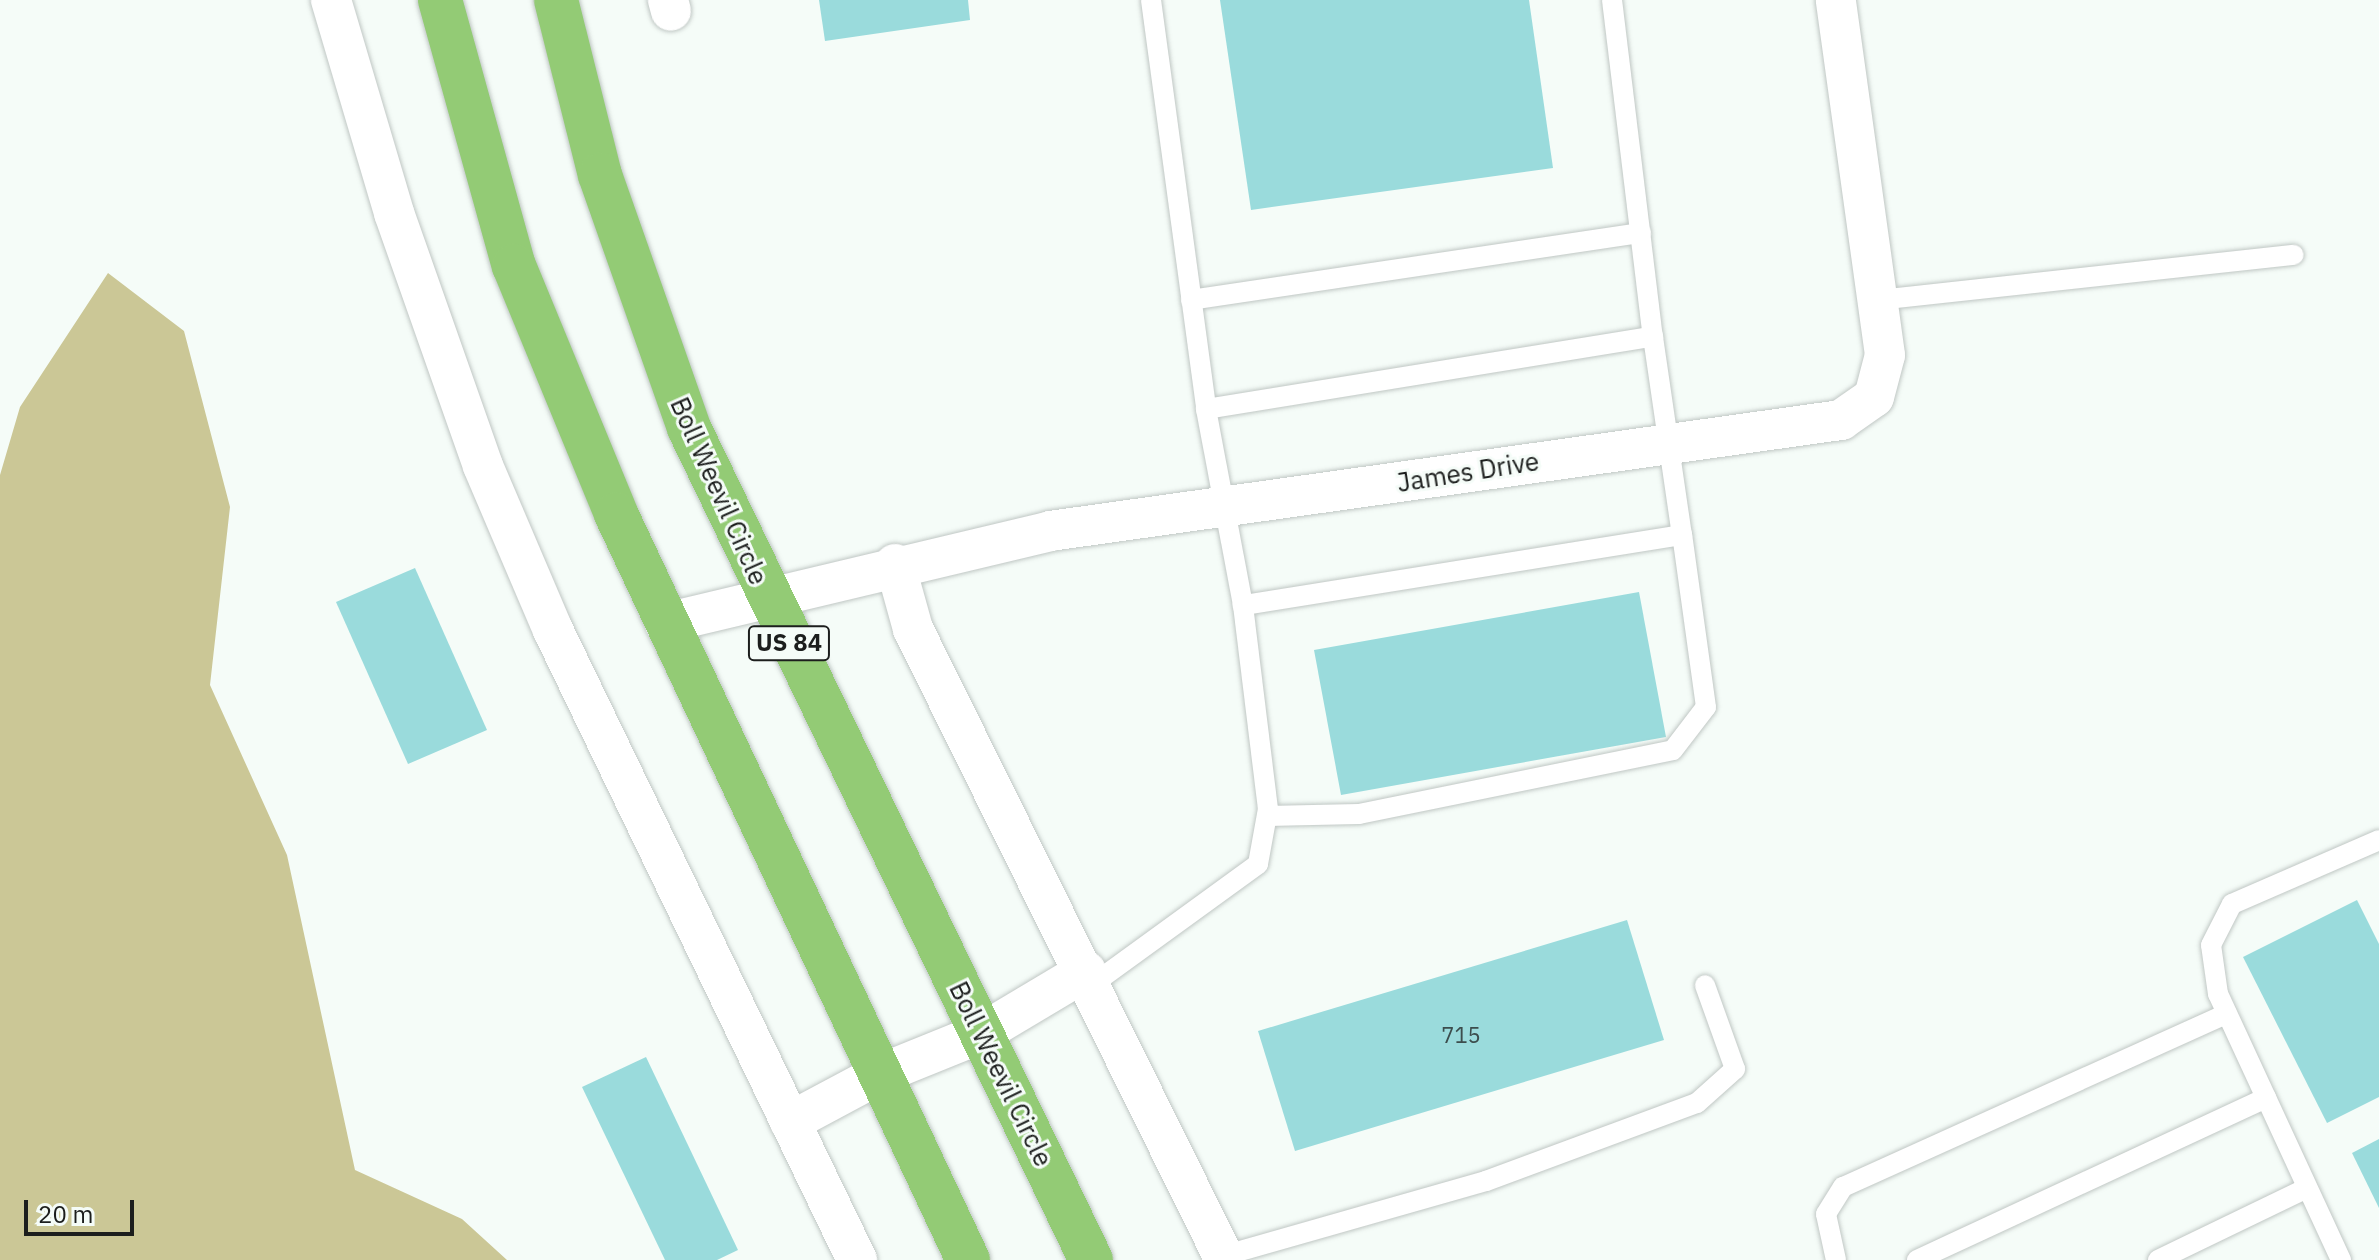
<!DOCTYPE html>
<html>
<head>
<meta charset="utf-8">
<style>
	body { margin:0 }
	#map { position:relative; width:2379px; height:1260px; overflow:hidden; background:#f5fcf8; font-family:"IBM Plex Sans",sans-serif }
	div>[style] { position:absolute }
	.forest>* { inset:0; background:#cbc796 }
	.building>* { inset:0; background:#9adbdc }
	.roads { filter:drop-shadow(0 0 2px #c0c7c4) drop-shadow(0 0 2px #c0c7c4) }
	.lane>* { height:20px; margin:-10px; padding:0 10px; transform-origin:10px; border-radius:10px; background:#fff }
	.street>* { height:40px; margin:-20px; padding:0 20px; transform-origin:20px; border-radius:20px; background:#fff }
	.highway>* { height:44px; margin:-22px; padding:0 22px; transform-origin:22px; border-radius:22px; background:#93cb75 }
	span { translate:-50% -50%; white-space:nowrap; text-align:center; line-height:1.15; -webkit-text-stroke:6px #f5fcf8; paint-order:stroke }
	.number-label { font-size:22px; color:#3c4d4d }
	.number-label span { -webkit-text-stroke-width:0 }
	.shield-label span { padding:2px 6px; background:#f5fcf8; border:2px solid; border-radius:6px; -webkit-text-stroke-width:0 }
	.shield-label { font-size:24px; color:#1c1e1d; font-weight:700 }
	.street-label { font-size:26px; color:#1c1e1d }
	.scale { position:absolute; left:24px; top:1200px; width:110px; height:36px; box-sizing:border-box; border:4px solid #1c1e1d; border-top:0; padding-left:10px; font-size:24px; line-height:28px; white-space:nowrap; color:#1c1e1d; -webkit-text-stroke:6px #f5fcf8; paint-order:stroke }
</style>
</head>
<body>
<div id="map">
	<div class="forest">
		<i style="clip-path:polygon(108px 273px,184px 331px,230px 507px,210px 685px,287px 855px,355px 1170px,462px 1219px,507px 1260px,0 1260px,0 475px,20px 407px)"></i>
	</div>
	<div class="building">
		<i style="clip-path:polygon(819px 0,968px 0,970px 20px,825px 41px)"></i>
		<i style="clip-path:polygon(1220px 0,1529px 0,1553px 168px,1251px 210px)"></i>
		<i style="clip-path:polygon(415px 568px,487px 730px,408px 764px,336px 602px)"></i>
		<i style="clip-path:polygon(1639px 592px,1666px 737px,1341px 795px,1314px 650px)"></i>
		<i style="clip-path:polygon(2357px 900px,2379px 944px,2379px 1097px,2327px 1123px,2243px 957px)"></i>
		<i style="clip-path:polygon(1627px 920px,1664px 1040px,1295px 1151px,1258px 1031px)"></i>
		<i style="clip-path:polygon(646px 1057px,738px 1250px,717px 1260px,665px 1260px,582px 1087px)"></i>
		<i style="clip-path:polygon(2379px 1139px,2379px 1208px,2352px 1153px)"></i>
	</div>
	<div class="roads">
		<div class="lane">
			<i style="left:1151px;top:0;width:413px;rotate:82.3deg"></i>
			<i style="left:1612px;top:0;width:339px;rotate:83.1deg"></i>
			<i style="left:1191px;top:300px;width:455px;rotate:-8.5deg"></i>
			<i style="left:1878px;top:300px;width:418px;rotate:-6.2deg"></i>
			<i style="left:1653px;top:337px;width:200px;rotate:81.7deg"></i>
			<i style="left:1682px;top:535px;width:445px;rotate:170.9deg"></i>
			<i style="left:1243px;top:605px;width:199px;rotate:-100.7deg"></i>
			<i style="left:1206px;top:409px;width:453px;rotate:-9.2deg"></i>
			<i style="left:1267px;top:816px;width:92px;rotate:-1.2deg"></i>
			<i style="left:1359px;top:814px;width:320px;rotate:-11.5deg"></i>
			<i style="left:1673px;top:750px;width:54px;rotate:-52.5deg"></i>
			<i style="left:1706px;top:707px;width:174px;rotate:-97.9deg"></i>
			<i style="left:1093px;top:984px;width:204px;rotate:-36deg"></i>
			<i style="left:1258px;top:864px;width:56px;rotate:-79.7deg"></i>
			<i style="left:1268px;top:809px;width:206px;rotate:-97deg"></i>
			<i style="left:1223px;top:1256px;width:273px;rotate:-15.9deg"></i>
			<i style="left:1486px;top:1181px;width:225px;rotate:-20.3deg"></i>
			<i style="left:1697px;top:1103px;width:51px;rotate:-41.8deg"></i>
			<i style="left:1735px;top:1069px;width:89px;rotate:-109.7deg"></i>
			<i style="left:1836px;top:1260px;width:47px;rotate:-102.3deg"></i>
			<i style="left:1826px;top:1214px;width:32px;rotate:-58deg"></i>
			<i style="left:1843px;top:1187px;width:421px;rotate:-24.3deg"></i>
			<i style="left:1917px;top:1260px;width:385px;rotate:-24.9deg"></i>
			<i style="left:2158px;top:1260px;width:165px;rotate:-25.8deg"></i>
			<i style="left:2341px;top:1260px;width:293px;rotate:-114.8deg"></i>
			<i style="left:2218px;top:994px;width:49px;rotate:-98.1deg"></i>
			<i style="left:2211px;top:945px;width:46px;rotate:-62.9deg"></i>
			<i style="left:2232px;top:904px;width:160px;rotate:-23.5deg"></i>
		</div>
		<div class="street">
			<i style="left:331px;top:0;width:222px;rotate:73.5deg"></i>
			<i style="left:394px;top:213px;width:268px;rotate:70.6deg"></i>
			<i style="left:483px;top:466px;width:178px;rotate:66.9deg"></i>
			<i style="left:553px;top:630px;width:700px;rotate:64.24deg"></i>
			<i style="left:668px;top:0;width:11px;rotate:75deg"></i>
			<i style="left:895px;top:564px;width:67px;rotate:74.5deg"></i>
			<i style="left:913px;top:629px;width:704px;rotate:63.69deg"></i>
			<i style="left:665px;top:623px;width:396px;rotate:-13.4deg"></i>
			<i style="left:1050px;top:531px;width:799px;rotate:-7.99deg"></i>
			<i style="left:1841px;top:420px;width:40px;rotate:-34.9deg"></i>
			<i style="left:1874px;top:397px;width:43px;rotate:-75.3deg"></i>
			<i style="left:1885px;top:355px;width:358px;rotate:-97.9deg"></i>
			<i style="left:790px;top:1122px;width:100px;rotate:-28.1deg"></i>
			<i style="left:878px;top:1075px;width:112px;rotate:-22deg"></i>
			<i style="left:982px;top:1033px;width:121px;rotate:-30.8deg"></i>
		</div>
		<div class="highway">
			<i style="left:440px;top:0;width:276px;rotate:74.5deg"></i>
			<i style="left:514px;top:266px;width:268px;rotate:67.6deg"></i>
			<i style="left:616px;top:514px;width:825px;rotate:64.74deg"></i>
			<i style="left:556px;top:0;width:180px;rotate:75.9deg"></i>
			<i style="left:600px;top:175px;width:268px;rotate:70.6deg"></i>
			<i style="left:689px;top:428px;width:924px;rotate:64.21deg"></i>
		</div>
	</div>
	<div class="number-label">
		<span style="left:1461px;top:1035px">715</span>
	</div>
	<div class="shield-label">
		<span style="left:789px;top:643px">US 84</span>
	</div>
	<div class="street-label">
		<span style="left:1468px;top:472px;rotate:-9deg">James Drive</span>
		<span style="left:719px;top:491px;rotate:66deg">Boll Weevil Circle</span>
		<span style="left:1001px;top:1074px;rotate:64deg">Boll Weevil Circle</span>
	</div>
	<div class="scale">20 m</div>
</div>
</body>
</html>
